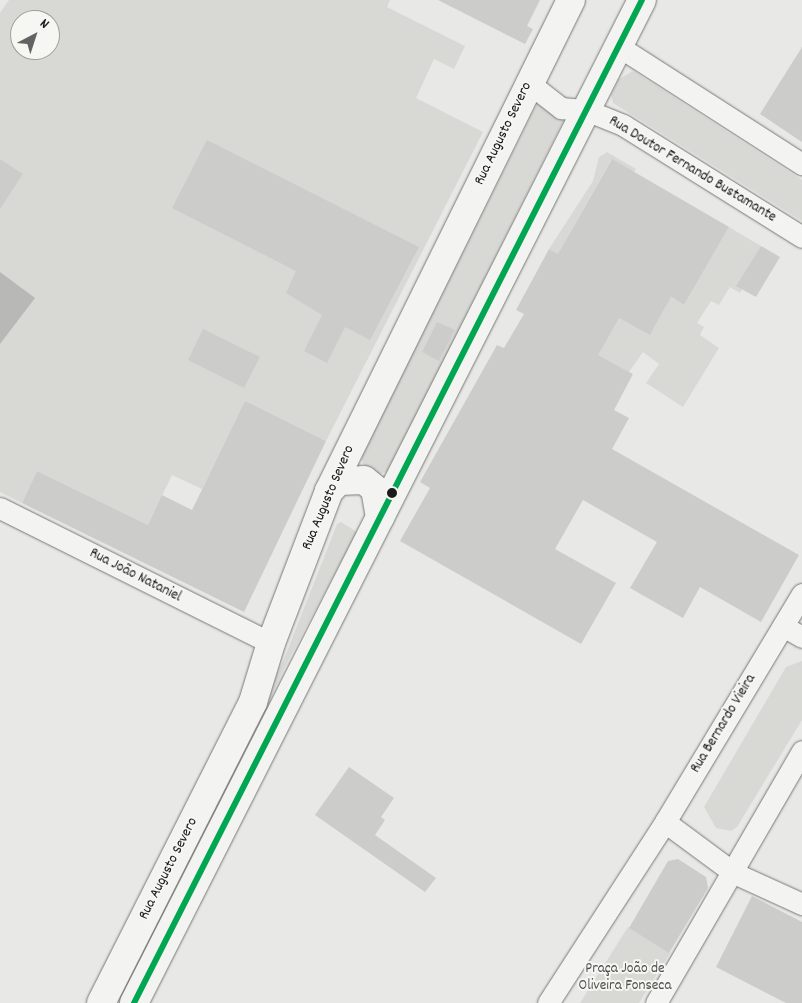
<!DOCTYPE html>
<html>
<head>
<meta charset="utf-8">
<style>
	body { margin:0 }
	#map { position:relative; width:802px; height:1003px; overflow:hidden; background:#e8e8e6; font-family:Dekko,sans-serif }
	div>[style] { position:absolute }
	.built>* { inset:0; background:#d8d8d5 }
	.water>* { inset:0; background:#b8b8b6 }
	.building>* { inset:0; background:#ccccca }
	.roads { filter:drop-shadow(0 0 1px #787877) drop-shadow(0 0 1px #787877) }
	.street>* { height:21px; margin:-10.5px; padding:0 10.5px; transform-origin:10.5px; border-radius:10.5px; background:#f3f3f1 }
	.secondary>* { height:28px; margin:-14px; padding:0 14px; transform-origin:14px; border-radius:14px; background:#f3f3f1 }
	.bus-1>* { height:6px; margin:-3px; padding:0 3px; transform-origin:3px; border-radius:3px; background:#00a651 }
	.dots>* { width:14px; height:14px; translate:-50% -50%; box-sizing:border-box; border:2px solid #f6f6f2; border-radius:50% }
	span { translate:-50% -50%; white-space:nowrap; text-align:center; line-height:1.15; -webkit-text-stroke:4px #f6f6f2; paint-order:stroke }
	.street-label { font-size:15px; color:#1c1c1c }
	.park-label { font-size:15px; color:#51514f }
	.north { position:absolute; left:10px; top:10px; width:50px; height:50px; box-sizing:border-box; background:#f6f6f2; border:1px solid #9f9f9c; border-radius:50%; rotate:40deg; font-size:14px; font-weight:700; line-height:20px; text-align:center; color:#1c1c1c }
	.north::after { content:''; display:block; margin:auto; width:18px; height:22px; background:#636363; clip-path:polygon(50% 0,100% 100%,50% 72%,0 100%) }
</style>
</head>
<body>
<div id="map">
	<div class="built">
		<i style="clip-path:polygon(evenodd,9px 0,390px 0,387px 7px,465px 46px,454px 69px,434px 59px,416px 98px,483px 132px,326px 441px,245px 402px,202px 489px,172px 475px,148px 525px,37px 471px,22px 503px,0 492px,0 13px,9px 0,20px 20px,50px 20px,50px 50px,20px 50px,20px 20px)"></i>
		<i style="clip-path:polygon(633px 71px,802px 180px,802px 221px,613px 103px,611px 95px,619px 79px)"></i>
		<i style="clip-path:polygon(539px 100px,566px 116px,388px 471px,377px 475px,365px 469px,361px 457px)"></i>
		<i style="clip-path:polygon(607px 152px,636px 169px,634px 172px,611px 160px,567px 238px,684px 305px,729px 227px,761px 246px,737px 285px,742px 289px,740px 293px,730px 287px,719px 305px,711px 301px,697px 323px,704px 327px,700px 335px,719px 348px,683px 407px,646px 383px,659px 364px,643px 352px,629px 372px,597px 355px,619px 317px,650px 335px,666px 306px,631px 296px,549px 249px,593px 181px,599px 157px)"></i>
		<i style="clip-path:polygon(341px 522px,357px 532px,288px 661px,134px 985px,128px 987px,125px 980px,284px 659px,337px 524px)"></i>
		<i style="clip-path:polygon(802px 661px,802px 720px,737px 827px,731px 831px,716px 828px,704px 807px,786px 667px)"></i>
		<i style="clip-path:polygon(628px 927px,670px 953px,639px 1003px,580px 1003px)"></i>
	</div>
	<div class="water">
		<i style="clip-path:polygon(0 272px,35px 298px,0 344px)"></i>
	</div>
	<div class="building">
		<i style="clip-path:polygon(438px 0,540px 0,527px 26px,533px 29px,525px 44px)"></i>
		<i style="clip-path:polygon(802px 47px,802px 142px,760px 114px)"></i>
		<i style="clip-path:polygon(207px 140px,419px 247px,370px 340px,345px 327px,327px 363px,304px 351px,322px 315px,286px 293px,296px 271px,172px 208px)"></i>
		<i style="clip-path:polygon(0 159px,23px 174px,0 209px)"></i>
		<i style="clip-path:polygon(612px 159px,729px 227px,684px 305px,671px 297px,650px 335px,619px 318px,598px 355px,633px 374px,614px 410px,629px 418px,612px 449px,799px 555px,761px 622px,700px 587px,683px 618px,630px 588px,657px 542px,583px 500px,555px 549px,616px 583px,581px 644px,400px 541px,430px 488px,420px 482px,497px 345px,504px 348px,524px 314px,516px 310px,549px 249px,558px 254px)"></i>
		<i style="clip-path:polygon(761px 246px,780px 257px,756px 297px,736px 286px)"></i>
		<i style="clip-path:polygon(437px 322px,455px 330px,439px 361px,422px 352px)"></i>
		<i style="clip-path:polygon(203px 329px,260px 357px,244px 388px,188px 360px)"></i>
		<i style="clip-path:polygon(245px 401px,326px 441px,244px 612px,22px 503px,37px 471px,148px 525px,162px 495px,192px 510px)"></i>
		<i style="clip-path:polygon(349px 767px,394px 798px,381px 817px,385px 820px,375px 835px,436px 878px,425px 892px,315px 815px)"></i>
		<i style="clip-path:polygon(678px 859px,706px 877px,708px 888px,669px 953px,629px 928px,668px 861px)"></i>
		<i style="clip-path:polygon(752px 896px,802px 922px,802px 1003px,786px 1003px,716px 967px)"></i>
	</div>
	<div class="roads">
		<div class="street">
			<i style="left:618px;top:46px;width:219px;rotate:32.7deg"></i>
			<i style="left:529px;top:83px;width:41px;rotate:38deg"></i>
			<i style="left:561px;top:108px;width:25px;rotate:5deg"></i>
			<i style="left:586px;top:110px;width:40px;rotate:22deg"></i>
			<i style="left:623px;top:125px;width:211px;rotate:32deg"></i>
			<i style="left:0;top:508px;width:303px;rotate:26.5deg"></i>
			<i style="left:783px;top:626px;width:22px;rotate:30deg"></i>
			<i style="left:665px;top:822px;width:86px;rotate:36.5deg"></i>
			<i style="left:734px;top:873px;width:75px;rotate:24.5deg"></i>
			<i style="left:548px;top:1003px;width:216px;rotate:-57.1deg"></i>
			<i style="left:665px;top:822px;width:266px;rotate:-59deg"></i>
			<i style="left:656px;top:1003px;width:291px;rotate:-59.9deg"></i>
		</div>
		<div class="secondary">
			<i style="left:329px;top:491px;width:14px;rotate:-45deg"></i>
			<i style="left:339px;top:481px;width:25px;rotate:-2deg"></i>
			<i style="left:364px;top:480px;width:14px;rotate:39deg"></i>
			<i style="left:375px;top:489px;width:29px;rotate:80deg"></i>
			<i style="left:101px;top:1003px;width:337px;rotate:-63.2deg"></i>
			<i style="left:253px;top:702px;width:62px;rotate:-73deg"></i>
			<i style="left:271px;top:643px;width:163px;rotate:-69.1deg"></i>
			<i style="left:329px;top:491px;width:547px;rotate:-63.76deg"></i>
			<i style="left:134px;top:1003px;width:1124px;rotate:-63.14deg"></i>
		</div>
	</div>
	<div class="bus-1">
		<i style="left:134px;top:1003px;width:1124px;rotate:-63.14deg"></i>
	</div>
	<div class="dots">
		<i style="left:392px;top:493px;background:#1c1c1c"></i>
	</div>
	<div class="street-label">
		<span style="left:504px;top:134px;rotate:-64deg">Rua Augusto Severo</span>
		<span style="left:692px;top:170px;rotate:31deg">Rua Doutor Fernando Bustamante</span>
		<span style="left:329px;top:498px;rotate:-67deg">Rua Augusto Severo</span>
		<span style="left:135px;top:576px;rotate:27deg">Rua João Nataniel</span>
		<span style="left:724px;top:724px;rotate:-59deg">Rua Bernardo Vieira</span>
		<span style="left:169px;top:869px;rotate:-63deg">Rua Augusto Severo</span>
	</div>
	<div class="park-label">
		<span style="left:625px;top:978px">Praça João de<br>Oliveira Fonseca</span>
	</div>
	<div class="north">N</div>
</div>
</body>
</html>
